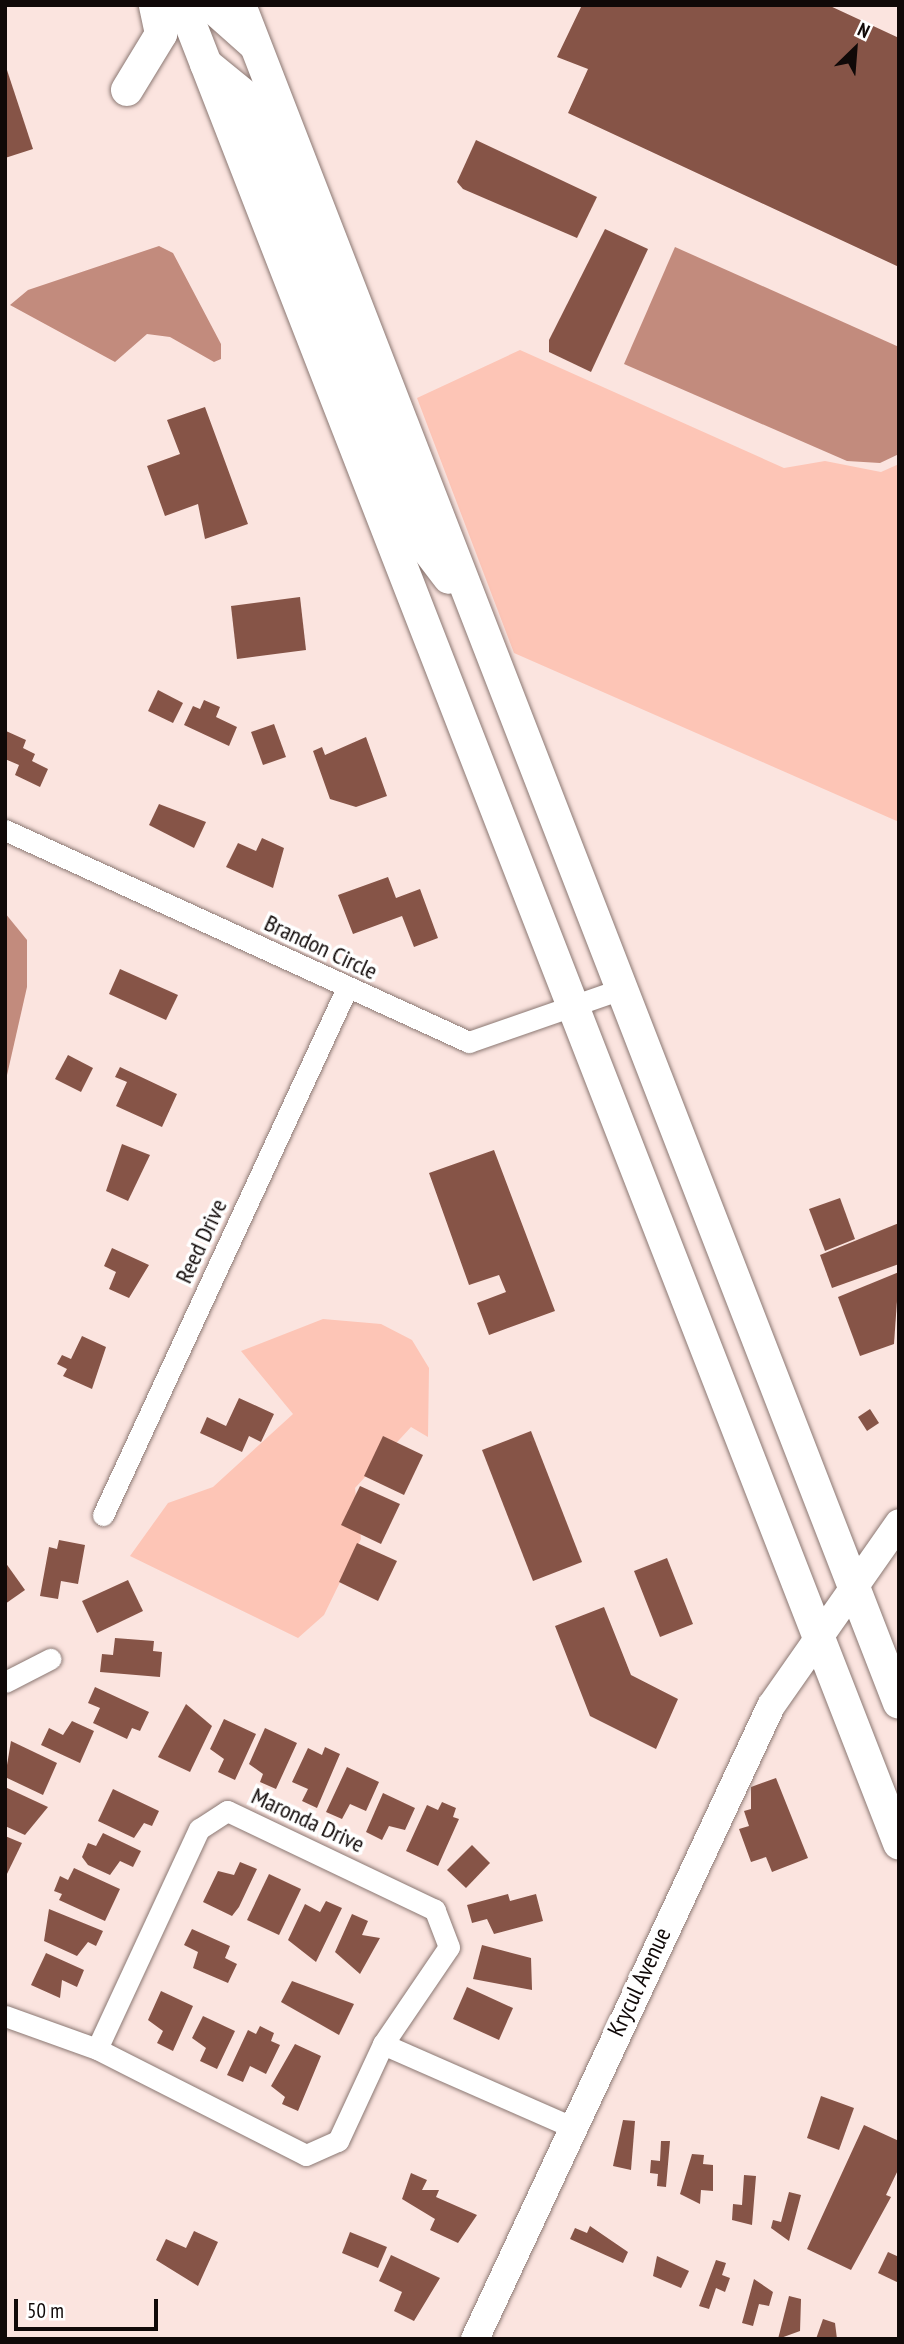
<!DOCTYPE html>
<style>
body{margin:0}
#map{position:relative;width:904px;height:2344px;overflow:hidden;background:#fbe4df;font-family:"PT Sans Narrow",sans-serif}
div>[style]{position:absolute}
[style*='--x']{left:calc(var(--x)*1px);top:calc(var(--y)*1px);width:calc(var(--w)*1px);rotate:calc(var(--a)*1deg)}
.green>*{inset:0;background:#fdc5b6}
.water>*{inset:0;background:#c28b7d}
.building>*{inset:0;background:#865447}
.roads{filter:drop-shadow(0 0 2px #8b7873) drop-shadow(0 0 2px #8b7873)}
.street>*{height:21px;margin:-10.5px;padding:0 10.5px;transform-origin:10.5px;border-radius:10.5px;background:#fff}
.secondary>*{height:28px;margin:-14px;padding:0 14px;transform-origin:14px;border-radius:14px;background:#fff}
.primary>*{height:32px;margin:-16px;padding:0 16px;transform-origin:16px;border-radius:16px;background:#fff}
span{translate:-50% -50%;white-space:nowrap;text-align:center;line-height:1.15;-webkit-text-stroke:7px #fff;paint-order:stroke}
.street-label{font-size:24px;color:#100908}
.frame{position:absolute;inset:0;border:7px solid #100908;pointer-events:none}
.north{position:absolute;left:820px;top:14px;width:70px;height:70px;-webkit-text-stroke:5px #fff;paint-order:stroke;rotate:25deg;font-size:19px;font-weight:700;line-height:28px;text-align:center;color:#100908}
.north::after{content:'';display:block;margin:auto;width:24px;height:32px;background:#100908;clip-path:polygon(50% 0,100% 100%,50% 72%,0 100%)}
.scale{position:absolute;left:14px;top:2299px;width:144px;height:32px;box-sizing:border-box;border:4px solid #100908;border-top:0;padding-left:9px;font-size:21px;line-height:24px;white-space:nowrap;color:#100908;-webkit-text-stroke:5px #fff;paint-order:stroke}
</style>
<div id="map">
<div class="green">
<i style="clip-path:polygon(520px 350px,784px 468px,825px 461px,881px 472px,899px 464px,899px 822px,514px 653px,417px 398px)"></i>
<i style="clip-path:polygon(323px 1319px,381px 1324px,412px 1340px,429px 1368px,428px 1437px,411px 1427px,355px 1488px,361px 1539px,324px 1615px,298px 1638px,130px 1556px,168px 1503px,213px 1487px,293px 1414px,241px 1351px)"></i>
</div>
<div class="water">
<i style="clip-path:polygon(159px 246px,173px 253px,221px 344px,221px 359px,214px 362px,170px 337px,147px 334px,115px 362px,10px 305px,28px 290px)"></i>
<i style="clip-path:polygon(675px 247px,899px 347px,899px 454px,880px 463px,847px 461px,624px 364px)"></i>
<i style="clip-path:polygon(5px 913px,27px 940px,27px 987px,5px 1084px)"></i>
</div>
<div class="building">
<i style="clip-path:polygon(582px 5px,828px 5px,899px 38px,899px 267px,568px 113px,588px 69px,557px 57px)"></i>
<i style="clip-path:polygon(5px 64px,33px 149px,5px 158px)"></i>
<i style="clip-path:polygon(476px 140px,597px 197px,577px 238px,463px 189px,457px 182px)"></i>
<i style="clip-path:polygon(605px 229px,648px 249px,591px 372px,549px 352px,549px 340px)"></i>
<i style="clip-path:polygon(205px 407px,248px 524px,205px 539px,198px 504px,165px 516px,147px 466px,180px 454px,167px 420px)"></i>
<i style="clip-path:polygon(300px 597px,306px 650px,237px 659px,231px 606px)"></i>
<i style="clip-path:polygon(158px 690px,183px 703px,173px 723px,148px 711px)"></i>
<i style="clip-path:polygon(204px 700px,220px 707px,216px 717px,237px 727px,229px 746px,184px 725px,193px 706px,200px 709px)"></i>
<i style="clip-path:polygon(274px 724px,286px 757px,263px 765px,251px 732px)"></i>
<i style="clip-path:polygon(6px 731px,26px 740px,23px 748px,35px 754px,32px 761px,48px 769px,40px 787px,15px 775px,19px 765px,5px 759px)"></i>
<i style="clip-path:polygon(366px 737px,387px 796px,356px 807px,330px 799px,313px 751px,322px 747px,325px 755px)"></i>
<i style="clip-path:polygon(159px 804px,206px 822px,194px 848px,149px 825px)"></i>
<i style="clip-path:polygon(262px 838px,284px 848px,273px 888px,226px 867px,238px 843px,256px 851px)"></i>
<i style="clip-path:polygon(388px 877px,396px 898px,420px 889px,438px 938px,414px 947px,402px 916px,353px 934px,338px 895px)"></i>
<i style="clip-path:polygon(120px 969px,178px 995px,166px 1020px,109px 994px)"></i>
<i style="clip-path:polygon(68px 1055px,93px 1068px,81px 1092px,55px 1079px)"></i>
<i style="clip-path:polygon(120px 1067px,177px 1094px,162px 1127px,116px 1106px,127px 1082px,115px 1077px)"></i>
<i style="clip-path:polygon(122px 1144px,150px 1155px,128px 1201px,106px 1191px)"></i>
<i style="clip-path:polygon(494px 1150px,555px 1311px,489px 1335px,477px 1303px,506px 1292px,499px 1275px,469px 1285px,429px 1173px)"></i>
<i style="clip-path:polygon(840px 1198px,855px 1239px,825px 1251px,809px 1209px)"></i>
<i style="clip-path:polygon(899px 1223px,899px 1264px,832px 1288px,820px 1255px)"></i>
<i style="clip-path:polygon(112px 1248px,149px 1265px,129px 1298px,109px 1289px,116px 1272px,104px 1266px)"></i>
<i style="clip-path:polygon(899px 1272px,894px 1344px,860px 1356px,838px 1297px)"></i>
<i style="clip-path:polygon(82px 1336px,106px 1347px,92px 1389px,63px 1376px,67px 1369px,57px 1364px,62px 1355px,71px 1359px)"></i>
<i style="clip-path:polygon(239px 1398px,274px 1414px,261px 1442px,249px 1436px,242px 1452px,200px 1433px,207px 1417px,226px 1426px)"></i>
<i style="clip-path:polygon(870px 1409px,879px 1423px,867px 1431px,858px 1417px)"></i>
<i style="clip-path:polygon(531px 1431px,582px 1562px,533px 1581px,482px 1450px)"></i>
<i style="clip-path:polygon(383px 1436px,423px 1455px,404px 1495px,364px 1476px)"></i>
<i style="clip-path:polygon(360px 1486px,400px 1504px,381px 1544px,341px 1525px)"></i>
<i style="clip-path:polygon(59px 1540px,85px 1545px,78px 1584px,61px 1581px,58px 1599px,40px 1596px,49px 1547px,57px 1549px)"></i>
<i style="clip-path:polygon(357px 1543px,397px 1561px,378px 1601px,339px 1582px)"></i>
<i style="clip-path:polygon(667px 1558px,693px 1624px,660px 1637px,634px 1571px)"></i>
<i style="clip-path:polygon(5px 1562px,25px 1590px,5px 1604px)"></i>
<i style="clip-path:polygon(128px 1580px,143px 1611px,97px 1633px,82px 1601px)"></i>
<i style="clip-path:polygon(604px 1607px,631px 1675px,678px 1699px,656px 1749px,590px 1716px,555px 1626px)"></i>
<i style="clip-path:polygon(115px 1638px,154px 1641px,153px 1651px,162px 1652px,160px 1677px,100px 1672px,102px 1654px,113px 1655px)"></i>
<i style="clip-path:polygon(95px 1687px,149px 1712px,140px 1731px,132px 1728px,127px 1739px,93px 1723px,100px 1708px,88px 1703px)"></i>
<i style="clip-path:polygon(186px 1704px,212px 1726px,190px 1772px,158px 1757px)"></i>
<i style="clip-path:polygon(224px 1719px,256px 1734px,235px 1780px,218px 1772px,224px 1759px,210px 1749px)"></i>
<i style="clip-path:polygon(72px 1721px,94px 1731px,80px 1763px,41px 1745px,49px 1728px,63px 1735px)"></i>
<i style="clip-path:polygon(265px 1728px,297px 1743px,276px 1789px,260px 1782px,263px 1774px,249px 1764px)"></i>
<i style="clip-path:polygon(11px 1741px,57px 1763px,43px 1795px,5px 1777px)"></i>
<i style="clip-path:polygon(325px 1747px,340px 1754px,317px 1808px,302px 1801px,308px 1789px,292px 1782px,308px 1748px,322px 1755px)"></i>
<i style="clip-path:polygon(347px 1767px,379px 1782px,366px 1811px,350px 1804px,342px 1819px,326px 1812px)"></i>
<i style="clip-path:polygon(776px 1778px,808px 1858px,772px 1872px,766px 1857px,751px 1862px,739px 1829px,749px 1826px,744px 1811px,751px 1809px,751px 1787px)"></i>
<i style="clip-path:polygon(5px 1787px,48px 1807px,25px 1835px,5px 1826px)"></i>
<i style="clip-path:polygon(113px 1789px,159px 1811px,152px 1826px,144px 1823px,134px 1838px,98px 1821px)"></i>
<i style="clip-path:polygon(383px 1793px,415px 1808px,405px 1830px,389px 1826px,382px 1840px,366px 1832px)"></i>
<i style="clip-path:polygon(442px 1802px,456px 1808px,453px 1817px,459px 1819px,438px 1866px,406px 1851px,427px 1805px,438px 1810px)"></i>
<i style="clip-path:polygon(103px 1833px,141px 1851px,133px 1867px,120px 1861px,110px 1875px,88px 1865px,82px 1857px,88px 1843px,96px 1846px)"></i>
<i style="clip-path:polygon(5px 1836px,22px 1843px,5px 1878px)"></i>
<i style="clip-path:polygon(472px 1845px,490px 1863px,466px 1888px,447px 1870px)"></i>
<i style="clip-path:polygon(240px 1862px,257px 1869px,239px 1907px,232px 1916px,203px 1902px,218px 1871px,234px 1875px)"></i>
<i style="clip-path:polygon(74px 1868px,120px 1889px,105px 1921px,59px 1900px,62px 1894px,54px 1891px,60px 1876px,68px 1880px)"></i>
<i style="clip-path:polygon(269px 1874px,301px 1889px,279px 1935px,247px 1920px)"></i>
<i style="clip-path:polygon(508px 1894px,510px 1901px,536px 1894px,543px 1921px,494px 1934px,487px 1919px,472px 1923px,467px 1905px)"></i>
<i style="clip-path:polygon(326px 1901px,342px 1908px,316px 1962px,288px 1940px,305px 1904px,320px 1912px)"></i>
<i style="clip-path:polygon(49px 1909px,103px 1931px,96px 1946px,88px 1942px,77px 1956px,44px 1941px)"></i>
<i style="clip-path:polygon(352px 1914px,368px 1921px,362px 1935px,380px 1938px,360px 1974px,335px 1952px)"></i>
<i style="clip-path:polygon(192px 1929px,230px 1946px,225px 1958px,237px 1964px,228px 1983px,193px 1968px,198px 1952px,184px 1945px)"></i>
<i style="clip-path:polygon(482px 1945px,531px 1958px,532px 1990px,473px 1979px)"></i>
<i style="clip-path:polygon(46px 1953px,84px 1970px,77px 1987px,62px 1980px,60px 1998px,31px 1985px)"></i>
<i style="clip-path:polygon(292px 1981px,354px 2004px,339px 2035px,281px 2002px)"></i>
<i style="clip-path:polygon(467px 1987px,513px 2008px,499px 2040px,453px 2019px)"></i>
<i style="clip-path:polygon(161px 1991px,193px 2006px,173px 2051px,157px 2043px,163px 2031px,148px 2020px)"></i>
<i style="clip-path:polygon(203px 2016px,235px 2031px,217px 2069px,200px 2061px,206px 2048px,192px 2038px)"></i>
<i style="clip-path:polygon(260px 2026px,274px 2033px,271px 2041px,280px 2045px,266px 2074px,250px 2066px,243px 2082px,227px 2075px,248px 2030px,256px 2034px)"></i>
<i style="clip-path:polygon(295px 2044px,321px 2056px,298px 2111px,282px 2104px,285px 2097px,271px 2086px)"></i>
<i style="clip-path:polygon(821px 2096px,854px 2108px,839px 2150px,807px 2138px)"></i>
<i style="clip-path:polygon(623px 2120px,635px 2121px,631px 2170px,613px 2166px)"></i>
<i style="clip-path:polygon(864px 2125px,899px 2141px,899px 2168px,886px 2195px,891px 2197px,851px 2270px,807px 2249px)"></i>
<i style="clip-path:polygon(661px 2141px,670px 2141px,666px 2187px,657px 2186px,658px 2174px,650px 2173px,651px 2160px,660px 2161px)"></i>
<i style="clip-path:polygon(692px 2154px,704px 2155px,703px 2164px,713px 2165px,713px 2191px,701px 2190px,700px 2204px,680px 2194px)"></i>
<i style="clip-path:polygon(411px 2173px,427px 2180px,422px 2190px,439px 2190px,436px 2197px,477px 2215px,458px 2243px,430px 2230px,435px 2219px,402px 2199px)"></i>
<i style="clip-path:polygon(744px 2175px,756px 2176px,752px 2225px,732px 2220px,733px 2204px,742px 2205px)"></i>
<i style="clip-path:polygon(789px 2192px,801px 2195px,789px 2241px,771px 2228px,773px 2220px,781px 2222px)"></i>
<i style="clip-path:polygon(590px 2226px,628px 2252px,623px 2263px,570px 2239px,575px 2228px,587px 2233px)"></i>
<i style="clip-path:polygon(194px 2231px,218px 2242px,198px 2286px,156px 2260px,166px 2239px,186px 2248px)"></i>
<i style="clip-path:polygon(350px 2232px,387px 2247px,378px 2268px,342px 2253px)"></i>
<i style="clip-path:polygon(888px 2252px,899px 2257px,899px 2283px,878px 2273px)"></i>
<i style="clip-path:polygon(391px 2255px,440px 2278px,414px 2321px,394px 2311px,402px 2292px,379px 2281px)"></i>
<i style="clip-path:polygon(657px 2256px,689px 2271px,681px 2288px,653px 2276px)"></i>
<i style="clip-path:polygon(716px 2260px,726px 2263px,722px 2275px,730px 2278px,725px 2292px,716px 2288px,709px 2309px,699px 2306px)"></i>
<i style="clip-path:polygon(754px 2279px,773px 2292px,769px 2306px,759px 2304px,753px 2326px,742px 2323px)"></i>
<i style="clip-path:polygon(789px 2296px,801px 2299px,800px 2331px,778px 2339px)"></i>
<i style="clip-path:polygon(823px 2319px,835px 2323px,837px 2339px,816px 2339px)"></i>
</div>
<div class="roads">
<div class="street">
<i style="--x:5;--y:830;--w:510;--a:24.56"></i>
<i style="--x:469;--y:1042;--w:161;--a:-19.2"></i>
<i style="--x:103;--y:1515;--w:581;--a:-65.16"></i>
<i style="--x:5;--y:1682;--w:51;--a:-27.1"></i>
<i style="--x:5;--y:2016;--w:98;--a:19.7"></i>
<i style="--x:97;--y:2049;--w:234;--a:26.9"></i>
<i style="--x:306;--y:2155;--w:35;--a:-24"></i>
<i style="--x:338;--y:2141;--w:107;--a:-65.1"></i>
<i style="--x:383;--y:2044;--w:117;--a:-55.8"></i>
<i style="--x:449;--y:1947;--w:40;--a:-111"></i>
<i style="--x:435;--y:1910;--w:230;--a:-154.5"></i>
<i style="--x:227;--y:1811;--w:33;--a:147"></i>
<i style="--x:199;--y:1829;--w:242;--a:114.9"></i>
<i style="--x:383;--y:2044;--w:206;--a:23.7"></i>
</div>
<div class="secondary">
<i style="--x:475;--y:2339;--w:699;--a:-64.94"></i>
<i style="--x:771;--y:1706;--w:223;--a:-55"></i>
</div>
<div class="primary">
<i style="--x:183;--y:5;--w:1973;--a:68.72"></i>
<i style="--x:210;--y:5;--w:59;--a:41.6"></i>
<i style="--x:240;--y:5;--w:1821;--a:68.79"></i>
<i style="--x:206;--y:64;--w:50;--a:39.4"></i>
<i style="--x:245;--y:96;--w:474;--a:68.6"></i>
<i style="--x:418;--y:537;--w:51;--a:52.9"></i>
<i style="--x:127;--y:90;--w:66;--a:-58.7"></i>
<i style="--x:161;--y:34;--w:30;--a:-102"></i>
</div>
</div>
<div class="street-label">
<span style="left:321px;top:947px;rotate:25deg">Brandon Circle</span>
<span style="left:201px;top:1241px;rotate:-65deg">Reed Drive</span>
<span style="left:308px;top:1820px;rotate:25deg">Maronda Drive</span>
<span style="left:639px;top:1982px;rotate:-65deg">Krycul Avenue</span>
</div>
<div class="frame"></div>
<div class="north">N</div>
<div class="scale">50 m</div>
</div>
